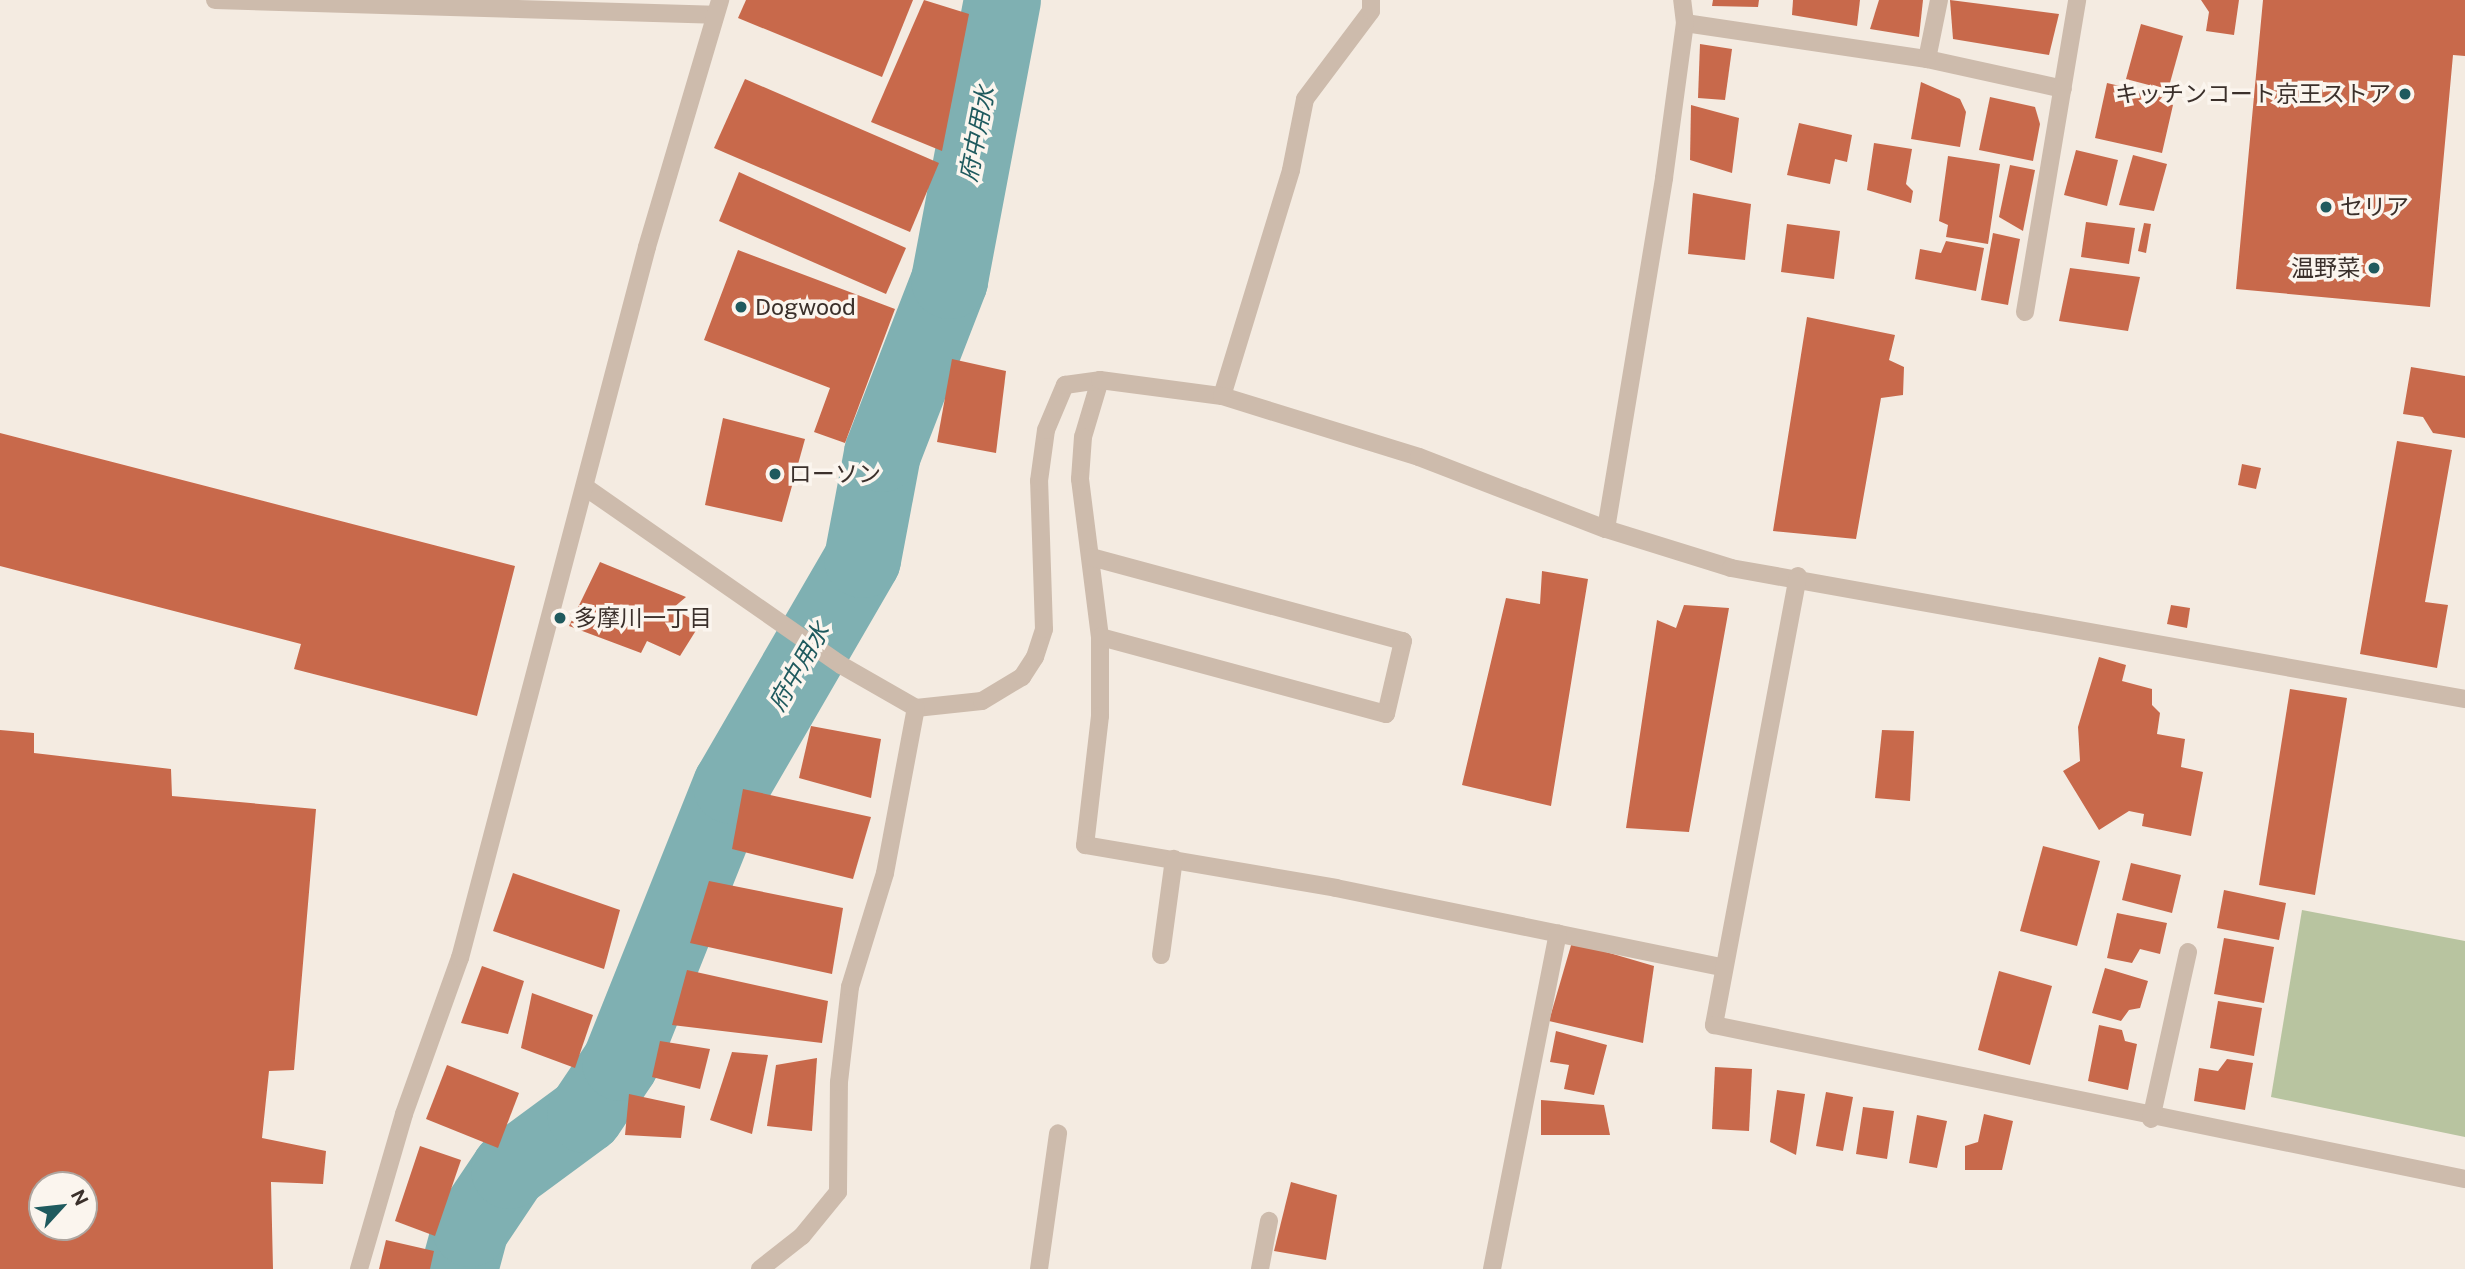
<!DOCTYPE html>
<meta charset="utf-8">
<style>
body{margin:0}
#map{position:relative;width:2465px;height:1269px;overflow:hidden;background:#f4ebe1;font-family:"Public Sans","Noto Sans JP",sans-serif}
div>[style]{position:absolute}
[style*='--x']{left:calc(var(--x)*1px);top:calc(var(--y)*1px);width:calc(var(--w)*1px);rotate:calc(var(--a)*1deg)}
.green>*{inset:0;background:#b8c4a0}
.river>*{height:77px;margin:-38.5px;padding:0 38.5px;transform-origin:38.5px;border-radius:38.5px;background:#7fb0b2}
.building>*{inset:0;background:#c8694b}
.minor>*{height:18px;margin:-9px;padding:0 9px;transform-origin:9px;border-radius:9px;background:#cdbbac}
.dots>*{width:19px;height:19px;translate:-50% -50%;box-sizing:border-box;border:4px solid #fbf5ee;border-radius:50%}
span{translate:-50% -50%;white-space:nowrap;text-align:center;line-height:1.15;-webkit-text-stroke:7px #fbf5ee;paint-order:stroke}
.poi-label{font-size:23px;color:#3b302b}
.right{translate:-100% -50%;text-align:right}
.left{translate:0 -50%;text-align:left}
.water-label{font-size:24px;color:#1f5a5e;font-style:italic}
.north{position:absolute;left:28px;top:1171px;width:70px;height:70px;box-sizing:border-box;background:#fbf5ee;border:2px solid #aea6a0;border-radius:50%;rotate:63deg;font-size:19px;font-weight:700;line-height:28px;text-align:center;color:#3b302b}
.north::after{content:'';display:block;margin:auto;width:24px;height:32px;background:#1f5a5e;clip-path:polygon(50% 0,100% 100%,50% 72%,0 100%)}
</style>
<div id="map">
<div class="green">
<i style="clip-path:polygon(2302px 910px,2465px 941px,2465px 1137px,2271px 1097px)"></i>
</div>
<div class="river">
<i style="--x:459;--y:1269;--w:42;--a:-75"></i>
<i style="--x:470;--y:1228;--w:70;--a:-56.1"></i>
<i style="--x:509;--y:1170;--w:94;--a:-36.4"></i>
<i style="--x:585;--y:1114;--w:63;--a:-56.1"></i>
<i style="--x:620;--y:1062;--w:298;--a:-68.2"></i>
<i style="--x:731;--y:785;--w:261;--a:-59.9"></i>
<i style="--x:862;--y:559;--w:108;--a:-79.3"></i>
<i style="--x:882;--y:453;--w:186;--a:-68.8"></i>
<i style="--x:949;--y:280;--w:285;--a:-79.3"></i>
</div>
<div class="building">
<i style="clip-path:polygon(746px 0,913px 0,882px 77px,738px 18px)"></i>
<i style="clip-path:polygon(924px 0,969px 14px,942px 151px,871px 122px)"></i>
<i style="clip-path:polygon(1713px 0,1759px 0,1758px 7px,1712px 6px)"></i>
<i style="clip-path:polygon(1793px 0,1860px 0,1857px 26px,1792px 15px)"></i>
<i style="clip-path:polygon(1879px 0,1923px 0,1919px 37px,1870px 29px)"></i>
<i style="clip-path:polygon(1950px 0,2059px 14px,2049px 55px,1953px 39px)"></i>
<i style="clip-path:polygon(2201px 0,2239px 0,2234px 35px,2206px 31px,2209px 12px)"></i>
<i style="clip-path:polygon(2263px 0,2465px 0,2465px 56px,2453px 55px,2430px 307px,2236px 289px)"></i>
<i style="clip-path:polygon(2141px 24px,2183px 36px,2168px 90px,2126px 79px)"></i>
<i style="clip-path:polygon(1700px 44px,1732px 49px,1725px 100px,1698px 98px)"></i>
<i style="clip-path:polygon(745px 79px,939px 163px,910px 232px,714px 148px)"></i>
<i style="clip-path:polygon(1921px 82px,1960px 99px,1966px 112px,1960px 147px,1911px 139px)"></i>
<i style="clip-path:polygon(2107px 83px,2163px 96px,2159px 101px,2173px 105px,2162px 153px,2095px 138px)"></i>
<i style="clip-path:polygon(1990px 97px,2035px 107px,2040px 124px,2033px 161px,1979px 150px)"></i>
<i style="clip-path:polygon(1691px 105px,1739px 118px,1732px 173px,1690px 160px)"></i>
<i style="clip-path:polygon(1799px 123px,1852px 135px,1847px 162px,1835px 159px,1830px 184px,1787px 175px)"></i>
<i style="clip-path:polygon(1874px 143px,1912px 149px,1906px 184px,1913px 191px,1911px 203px,1867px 190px)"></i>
<i style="clip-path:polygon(2076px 150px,2118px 160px,2107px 206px,2064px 195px)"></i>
<i style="clip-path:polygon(2133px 155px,2167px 164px,2154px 211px,2119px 205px)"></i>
<i style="clip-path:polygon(1948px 156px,2000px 164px,1988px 244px,1946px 237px,1948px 225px,1939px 221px)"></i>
<i style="clip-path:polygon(2010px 165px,2035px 170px,2023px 231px,1999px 217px)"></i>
<i style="clip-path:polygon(739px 172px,906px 248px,886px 294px,719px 221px)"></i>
<i style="clip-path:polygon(1693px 193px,1751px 204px,1745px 260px,1688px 254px)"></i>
<i style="clip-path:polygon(2086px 222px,2135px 228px,2129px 264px,2081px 257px)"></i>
<i style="clip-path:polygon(2144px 223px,2151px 224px,2146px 253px,2138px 251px)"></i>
<i style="clip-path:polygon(1787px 224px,1840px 231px,1834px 279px,1781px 272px)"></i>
<i style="clip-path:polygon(1993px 233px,2020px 239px,2008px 305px,1981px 300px)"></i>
<i style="clip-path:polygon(1946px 241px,1984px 248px,1976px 291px,1915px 279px,1920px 249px,1941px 253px)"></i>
<i style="clip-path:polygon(738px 250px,895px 309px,845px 443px,814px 432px,830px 388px,704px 340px)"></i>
<i style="clip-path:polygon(2070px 268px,2140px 277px,2128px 331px,2059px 321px)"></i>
<i style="clip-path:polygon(1807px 317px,1895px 335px,1889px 360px,1904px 367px,1903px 395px,1881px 398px,1856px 539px,1773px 531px)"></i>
<i style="clip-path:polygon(952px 359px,1006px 371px,996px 453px,937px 442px)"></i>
<i style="clip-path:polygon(2411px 367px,2465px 376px,2465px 438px,2433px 433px,2423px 417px,2403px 414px)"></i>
<i style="clip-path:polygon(723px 418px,805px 439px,782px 522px,705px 505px)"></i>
<i style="clip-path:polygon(0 433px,515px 566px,477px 716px,294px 669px,301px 644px,0 566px)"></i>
<i style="clip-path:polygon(2397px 441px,2452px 450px,2425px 602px,2448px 605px,2437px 668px,2360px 654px)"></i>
<i style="clip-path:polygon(2242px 464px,2261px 468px,2256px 489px,2238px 485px)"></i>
<i style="clip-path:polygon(600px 562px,686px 597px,673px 608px,700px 624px,680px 656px,647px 641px,641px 653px,569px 626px)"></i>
<i style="clip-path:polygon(1542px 571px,1588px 579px,1551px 806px,1462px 785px,1506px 598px,1540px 604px)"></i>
<i style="clip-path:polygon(1684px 605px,1729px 608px,1689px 832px,1626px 828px,1657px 620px,1676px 628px)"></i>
<i style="clip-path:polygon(2171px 605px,2190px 608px,2187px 628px,2167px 624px)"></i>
<i style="clip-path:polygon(2099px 657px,2126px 665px,2122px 681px,2152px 689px,2152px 705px,2160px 713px,2157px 734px,2185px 739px,2181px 767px,2203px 772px,2191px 836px,2142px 826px,2144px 814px,2129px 811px,2099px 830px,2063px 771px,2080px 761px,2078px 727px)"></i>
<i style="clip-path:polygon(2290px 689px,2347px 698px,2315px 895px,2259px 885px)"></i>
<i style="clip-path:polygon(811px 726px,881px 739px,871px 798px,799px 778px)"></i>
<i style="clip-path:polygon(evenodd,0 730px,34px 733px,34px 753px,171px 769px,172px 796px,316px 809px,294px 1070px,269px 1071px,262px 1138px,326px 1151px,323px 1184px,271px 1182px,273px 1269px,0 1269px,0 730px,42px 1185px,84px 1185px,84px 1227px,42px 1227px,42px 1185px)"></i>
<i style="clip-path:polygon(1882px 730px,1914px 731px,1910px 801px,1875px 798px)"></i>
<i style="clip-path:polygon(743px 789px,871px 817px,853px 879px,732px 849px)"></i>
<i style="clip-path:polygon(2043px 846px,2100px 861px,2077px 946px,2020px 931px)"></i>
<i style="clip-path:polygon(2131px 863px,2181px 875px,2172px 913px,2122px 900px)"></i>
<i style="clip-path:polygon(513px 873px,620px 910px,604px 969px,493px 931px)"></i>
<i style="clip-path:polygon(709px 881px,843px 908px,832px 974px,690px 943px)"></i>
<i style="clip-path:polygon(2224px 890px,2286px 903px,2279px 940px,2217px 928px)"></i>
<i style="clip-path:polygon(2117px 913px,2167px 923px,2160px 954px,2140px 949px,2132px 963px,2107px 958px)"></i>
<i style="clip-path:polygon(2224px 938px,2274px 947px,2264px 1003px,2214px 994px)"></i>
<i style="clip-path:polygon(1572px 942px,1654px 966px,1643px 1043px,1549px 1021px)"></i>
<i style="clip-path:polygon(482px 966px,524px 981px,508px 1034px,461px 1023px)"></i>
<i style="clip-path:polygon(2105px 968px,2148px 981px,2140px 1008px,2129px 1010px,2121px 1021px,2092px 1013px)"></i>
<i style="clip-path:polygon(687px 970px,828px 1001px,822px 1043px,672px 1025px)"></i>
<i style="clip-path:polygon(1999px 971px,2052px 986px,2030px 1065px,1978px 1050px)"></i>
<i style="clip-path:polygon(532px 993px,593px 1015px,575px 1068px,521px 1048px)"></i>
<i style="clip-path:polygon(2218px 1001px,2262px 1008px,2254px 1056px,2210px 1048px)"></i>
<i style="clip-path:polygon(2099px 1025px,2122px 1030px,2125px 1041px,2137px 1044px,2128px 1090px,2088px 1081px)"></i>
<i style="clip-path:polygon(1556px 1031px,1607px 1045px,1594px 1095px,1564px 1089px,1569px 1065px,1550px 1062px)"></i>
<i style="clip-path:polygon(660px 1041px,710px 1049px,700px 1089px,652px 1077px)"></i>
<i style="clip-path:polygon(732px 1052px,768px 1055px,752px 1134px,710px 1120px)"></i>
<i style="clip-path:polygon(817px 1058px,812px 1131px,767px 1126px,776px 1065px)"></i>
<i style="clip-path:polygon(2227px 1059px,2253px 1063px,2245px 1110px,2194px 1101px,2199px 1068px,2218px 1071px)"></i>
<i style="clip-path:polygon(447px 1065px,519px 1093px,498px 1148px,426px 1119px)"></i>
<i style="clip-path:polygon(1715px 1067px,1752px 1069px,1749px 1131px,1712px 1129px)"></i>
<i style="clip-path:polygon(1777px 1090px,1805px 1094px,1796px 1155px,1770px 1142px)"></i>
<i style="clip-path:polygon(1826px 1092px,1853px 1097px,1843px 1151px,1816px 1146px)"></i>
<i style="clip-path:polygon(629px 1094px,685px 1106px,681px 1138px,625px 1135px)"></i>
<i style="clip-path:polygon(1541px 1100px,1604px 1105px,1610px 1135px,1541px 1135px)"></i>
<i style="clip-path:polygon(1863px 1107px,1894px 1111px,1887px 1159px,1856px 1154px)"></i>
<i style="clip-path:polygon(1984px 1114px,2013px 1121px,2002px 1170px,1965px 1170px,1965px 1146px,1978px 1142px)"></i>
<i style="clip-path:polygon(1917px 1115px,1947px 1121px,1937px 1168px,1909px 1163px)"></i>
<i style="clip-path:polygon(420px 1146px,461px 1160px,435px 1236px,395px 1221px)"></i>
<i style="clip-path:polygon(1291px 1182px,1337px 1195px,1326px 1260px,1274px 1251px)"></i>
<i style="clip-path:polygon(386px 1240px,434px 1251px,430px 1269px,379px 1269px)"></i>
</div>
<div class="minor">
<i style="--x:215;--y:0;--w:499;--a:1.7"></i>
<i style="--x:1685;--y:23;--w:245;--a:8.5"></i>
<i style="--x:1927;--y:59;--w:139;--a:12.4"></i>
<i style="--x:1927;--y:59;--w:60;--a:-78.5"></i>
<i style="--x:2025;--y:312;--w:316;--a:-80.5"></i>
<i style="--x:1100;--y:380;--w:59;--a:106.6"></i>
<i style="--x:1083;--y:437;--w:42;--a:94.1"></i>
<i style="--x:1080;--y:479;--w:159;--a:82.8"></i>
<i style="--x:1100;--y:637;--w:79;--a:90"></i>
<i style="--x:1100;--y:716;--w:130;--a:96.6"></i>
<i style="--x:1085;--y:845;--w:255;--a:9.7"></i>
<i style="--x:1336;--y:888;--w:393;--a:11.6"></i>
<i style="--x:1222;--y:396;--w:236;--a:-73"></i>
<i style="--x:1291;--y:170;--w:72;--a:-78.8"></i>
<i style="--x:1305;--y:99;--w:110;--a:-53.1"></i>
<i style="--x:1371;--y:11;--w:11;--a:-90"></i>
<i style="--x:585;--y:487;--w:312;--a:34.8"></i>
<i style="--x:841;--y:665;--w:86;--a:29.8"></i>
<i style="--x:916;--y:708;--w:66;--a:-6.1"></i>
<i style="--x:982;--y:701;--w:47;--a:-31"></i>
<i style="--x:1022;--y:677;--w:24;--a:-57"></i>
<i style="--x:1035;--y:657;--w:29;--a:-72"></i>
<i style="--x:1044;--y:629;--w:148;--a:-91.9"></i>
<i style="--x:1039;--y:481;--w:51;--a:-82.2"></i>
<i style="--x:1046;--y:430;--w:49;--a:-67.1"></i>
<i style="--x:1065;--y:385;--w:35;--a:-8"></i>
<i style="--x:1100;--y:380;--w:123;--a:7.5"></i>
<i style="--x:1222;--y:396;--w:206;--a:17.2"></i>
<i style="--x:1419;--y:457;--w:200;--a:21.1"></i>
<i style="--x:1606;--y:529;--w:131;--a:17.3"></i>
<i style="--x:1731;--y:568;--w:746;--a:10.12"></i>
<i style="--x:1606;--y:529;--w:356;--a:-80.6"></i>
<i style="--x:1664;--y:178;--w:156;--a:-82.3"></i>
<i style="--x:1685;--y:23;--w:23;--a:-97"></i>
<i style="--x:1091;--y:557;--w:323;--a:15.1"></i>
<i style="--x:1403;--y:641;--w:75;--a:103.1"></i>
<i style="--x:1386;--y:714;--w:296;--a:-164.9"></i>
<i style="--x:1798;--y:576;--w:457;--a:100.6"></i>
<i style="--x:1714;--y:1025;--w:767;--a:11.59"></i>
<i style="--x:1161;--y:955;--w:97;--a:-82.3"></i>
<i style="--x:2151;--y:1119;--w:171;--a:-77.5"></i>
<i style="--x:359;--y:1269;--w:161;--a:-73.8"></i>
<i style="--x:404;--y:1114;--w:166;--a:-70.3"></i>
<i style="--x:460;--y:958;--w:735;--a:-75.26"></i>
<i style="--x:647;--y:247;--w:258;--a:-73.5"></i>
<i style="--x:760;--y:1269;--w:53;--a:-38.2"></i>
<i style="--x:802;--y:1236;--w:57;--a:-50.7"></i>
<i style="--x:838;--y:1192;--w:110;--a:-89.5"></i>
<i style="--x:839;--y:1082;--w:96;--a:-83.4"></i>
<i style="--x:850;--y:987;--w:119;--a:-72.9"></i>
<i style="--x:885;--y:873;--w:168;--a:-79.4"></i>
<i style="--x:1039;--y:1269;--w:137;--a:-82"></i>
<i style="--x:1260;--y:1269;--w:49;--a:-79.4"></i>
<i style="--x:1492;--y:1269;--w:342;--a:-78.9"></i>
</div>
<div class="dots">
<i style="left:2405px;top:94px;background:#1f5a5e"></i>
<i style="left:2326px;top:207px;background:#1f5a5e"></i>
<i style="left:2374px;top:268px;background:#1f5a5e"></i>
<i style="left:741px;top:307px;background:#1f5a5e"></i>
<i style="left:775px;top:474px;background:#1f5a5e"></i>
<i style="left:560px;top:618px;background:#1f5a5e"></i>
</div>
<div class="poi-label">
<span class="right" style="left:2391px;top:94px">キッチンコート京王ストア</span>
<span class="left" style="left:2340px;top:207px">セリア</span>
<span class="right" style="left:2360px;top:268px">温野菜</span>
<span class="left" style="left:755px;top:307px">Dogwood</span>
<span class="left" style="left:789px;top:474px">ローソン</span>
<span class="left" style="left:574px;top:618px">多摩川一丁目</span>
</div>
<div class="water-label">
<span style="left:977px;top:134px;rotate:-79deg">府中用水</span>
<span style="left:799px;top:667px;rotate:-60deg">府中用水</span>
</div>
<div class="north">N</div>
</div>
